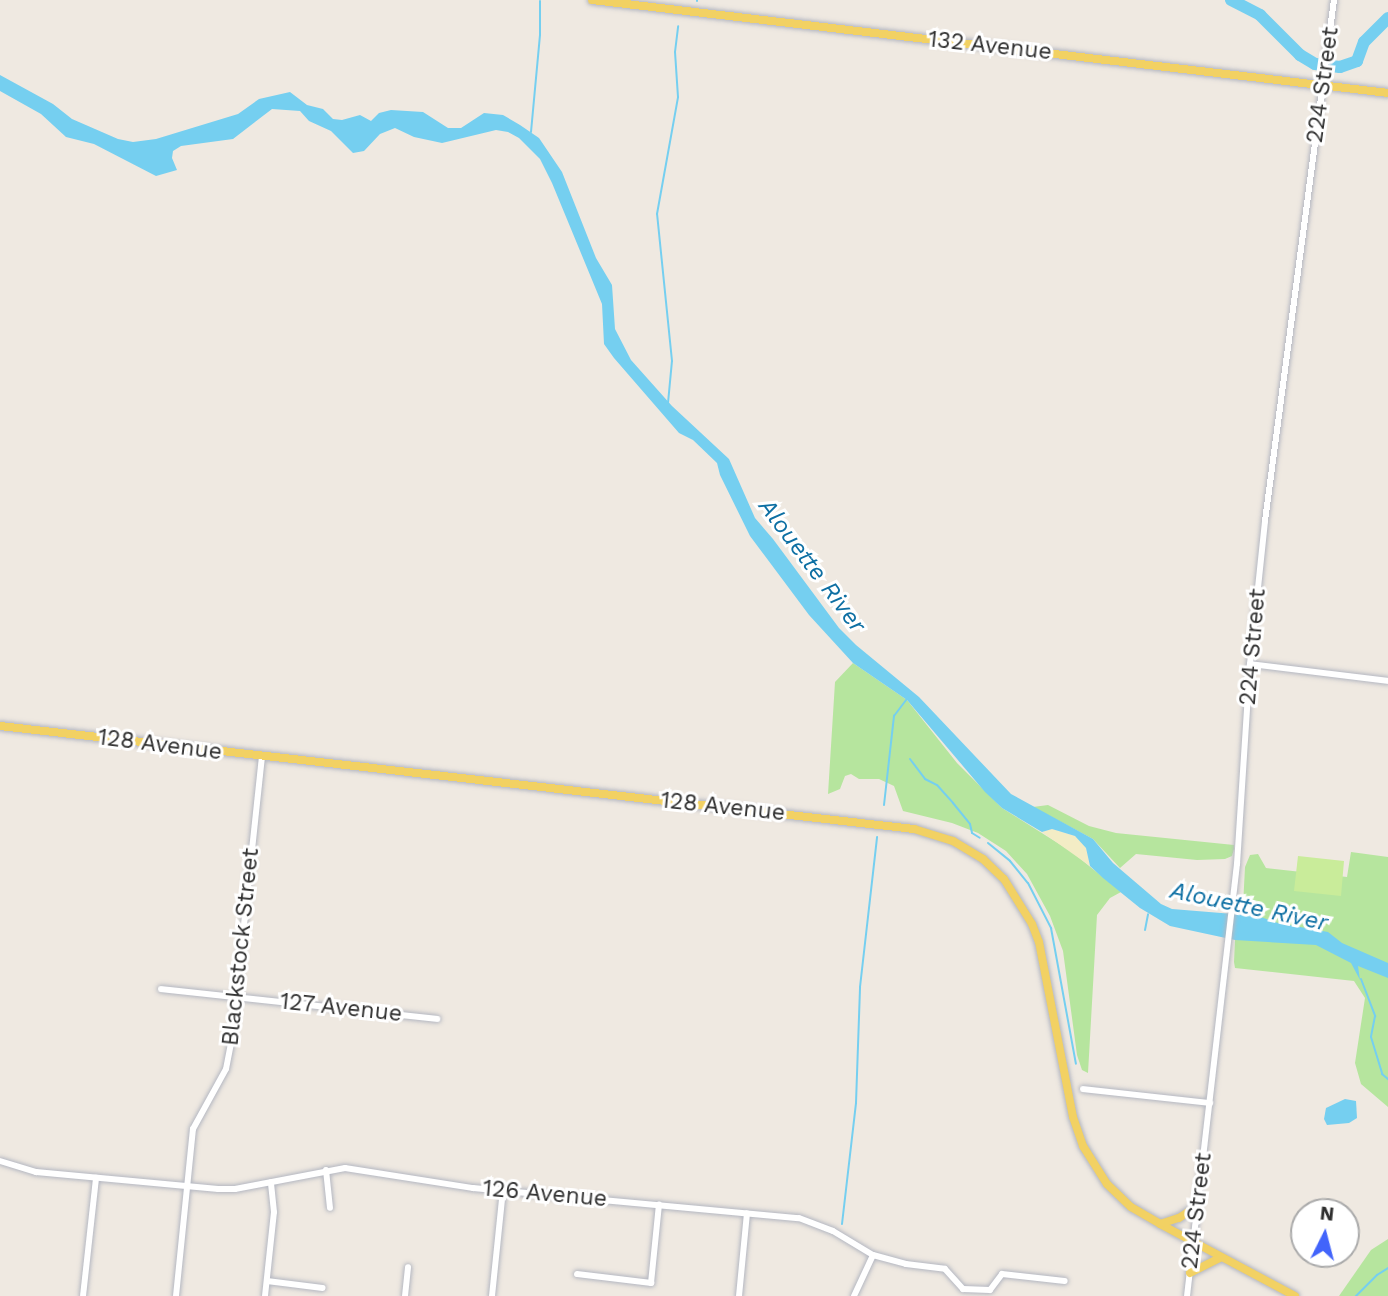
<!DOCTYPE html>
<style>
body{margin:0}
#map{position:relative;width:1388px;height:1296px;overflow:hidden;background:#efe9e1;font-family:"Work Sans",sans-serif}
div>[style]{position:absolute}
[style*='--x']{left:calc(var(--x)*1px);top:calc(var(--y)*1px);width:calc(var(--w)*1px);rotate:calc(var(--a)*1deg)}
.green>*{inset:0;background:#b6e59e}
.sand>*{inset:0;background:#f3ecc5}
.pitch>*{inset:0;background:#c9ec9a}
.water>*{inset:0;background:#75cff0}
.stream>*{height:2px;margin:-1px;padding:0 1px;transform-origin:1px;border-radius:1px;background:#75cff0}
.river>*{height:12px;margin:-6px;padding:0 6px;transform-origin:6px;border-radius:6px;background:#75cff0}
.roads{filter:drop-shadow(0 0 2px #b4b7c1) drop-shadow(0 0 2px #b4b7c1)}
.minor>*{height:6px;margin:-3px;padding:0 3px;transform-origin:3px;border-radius:3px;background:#fff}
.major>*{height:8px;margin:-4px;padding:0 4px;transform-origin:4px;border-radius:4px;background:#f2d163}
span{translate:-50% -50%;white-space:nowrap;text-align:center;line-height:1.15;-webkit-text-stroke:6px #fff;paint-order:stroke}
.street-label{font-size:23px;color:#2e2e2e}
.water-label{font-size:24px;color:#0d6fa3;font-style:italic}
.north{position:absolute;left:1290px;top:1198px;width:70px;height:70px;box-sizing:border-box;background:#fff;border:2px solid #ababab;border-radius:50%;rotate:6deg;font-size:19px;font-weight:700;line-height:28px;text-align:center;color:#2e2e2e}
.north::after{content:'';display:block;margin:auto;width:24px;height:32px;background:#4264fb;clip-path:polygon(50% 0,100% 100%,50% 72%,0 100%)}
</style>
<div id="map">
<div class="green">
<i style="clip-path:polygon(853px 663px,907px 700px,957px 763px,1002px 808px,1072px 852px,1121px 892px,1110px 898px,1097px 915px,1088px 1073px,1082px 1070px,1077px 1055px,1063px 951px,1050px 916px,1027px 874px,1006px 851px,978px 833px,952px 823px,903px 811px,894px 786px,879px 779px,859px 779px,851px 774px,845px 776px,840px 789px,828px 794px,835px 682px)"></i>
<i style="clip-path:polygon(1048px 805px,1089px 826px,1116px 833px,1234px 845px,1234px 849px,1232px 856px,1225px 859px,1197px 860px,1136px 854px,1120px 868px,1093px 839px,1033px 807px)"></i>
<i style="clip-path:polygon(1351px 852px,1388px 857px,1388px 1107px,1361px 1084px,1355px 1063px,1365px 998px,1354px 981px,1235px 968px,1234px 962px,1235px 940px,1239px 940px,1243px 906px,1245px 867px,1250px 855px,1258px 854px,1266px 868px,1347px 877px)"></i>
<i style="clip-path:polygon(1388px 1239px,1388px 1296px,1339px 1296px,1371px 1250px)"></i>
</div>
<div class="sand">
<i style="clip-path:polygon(1052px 829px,1075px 836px,1081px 841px,1086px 848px,1090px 866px,1042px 832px)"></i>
</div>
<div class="pitch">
<i style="clip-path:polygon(1298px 856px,1344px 861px,1341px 896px,1294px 891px)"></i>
</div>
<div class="water">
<i style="clip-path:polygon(0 75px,53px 104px,72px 119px,118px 139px,133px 142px,156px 139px,238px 114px,259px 99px,290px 92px,307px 105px,323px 109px,333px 119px,342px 120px,360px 115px,371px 121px,379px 113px,391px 110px,423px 112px,448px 128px,461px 128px,484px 113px,503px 115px,520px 125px,539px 138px,562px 172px,596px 258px,612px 285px,615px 329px,631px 360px,672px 406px,729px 459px,755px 518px,773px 539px,839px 628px,856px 645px,919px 697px,1011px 794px,1093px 839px,1113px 863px,1161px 904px,1172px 909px,1258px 916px,1278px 923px,1328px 932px,1342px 943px,1388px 963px,1388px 978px,1358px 966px,1360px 980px,1351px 963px,1316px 945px,1235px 940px,1170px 926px,1140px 908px,1103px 878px,1090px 866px,1086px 848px,1075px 836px,1052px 829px,1042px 832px,1002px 808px,985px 792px,907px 700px,853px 663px,809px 615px,750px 536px,720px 475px,717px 463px,693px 440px,679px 433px,614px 358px,604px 344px,602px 304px,552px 183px,540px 159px,519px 138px,508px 132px,496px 130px,442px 143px,414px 137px,395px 128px,380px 134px,364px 151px,353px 153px,331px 131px,309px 121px,300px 111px,272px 109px,233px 139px,181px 146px,173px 151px,172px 158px,177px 170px,156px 176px,94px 144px,66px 137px,41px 114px,0 91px)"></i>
<i style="clip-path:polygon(1345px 1099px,1356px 1101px,1357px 1118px,1349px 1123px,1327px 1125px,1324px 1119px,1326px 1108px)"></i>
</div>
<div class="stream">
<i style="--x:697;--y:1;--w:1;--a:-90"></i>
<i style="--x:531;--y:132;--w:97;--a:-84.7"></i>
<i style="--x:540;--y:35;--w:34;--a:-90"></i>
<i style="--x:668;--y:403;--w:42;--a:-84.6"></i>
<i style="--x:672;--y:361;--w:148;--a:-95.8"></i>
<i style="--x:657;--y:214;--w:119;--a:-79.8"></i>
<i style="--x:678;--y:97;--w:45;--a:-93.8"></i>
<i style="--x:675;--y:52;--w:26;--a:-83"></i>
<i style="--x:910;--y:759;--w:25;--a:53"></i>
<i style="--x:925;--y:779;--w:13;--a:27"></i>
<i style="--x:937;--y:785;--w:24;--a:48"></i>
<i style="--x:953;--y:803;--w:27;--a:51"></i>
<i style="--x:970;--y:824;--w:9;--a:77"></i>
<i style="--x:972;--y:833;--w:9;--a:32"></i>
<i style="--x:884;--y:805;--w:90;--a:-83.6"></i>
<i style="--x:894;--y:716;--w:21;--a:-53"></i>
<i style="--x:988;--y:843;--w:28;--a:39"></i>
<i style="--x:1010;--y:861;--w:28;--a:51"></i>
<i style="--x:1028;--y:883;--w:51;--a:62.9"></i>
<i style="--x:1051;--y:928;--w:138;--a:79.6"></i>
<i style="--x:1145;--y:930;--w:16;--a:-79"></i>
<i style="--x:1361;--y:979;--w:40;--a:69"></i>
<i style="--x:1375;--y:1016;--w:21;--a:101"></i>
<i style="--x:1371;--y:1037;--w:39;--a:73"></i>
<i style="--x:1382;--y:1074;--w:8;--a:40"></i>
<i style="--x:842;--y:1224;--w:122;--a:-83.4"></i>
<i style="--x:856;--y:1103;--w:116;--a:-88"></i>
<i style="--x:860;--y:987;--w:151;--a:-83.5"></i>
<i style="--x:1356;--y:1296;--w:30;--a:-45"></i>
<i style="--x:1377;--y:1275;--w:13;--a:-32"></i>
</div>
<div class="river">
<i style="--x:1231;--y:0;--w:33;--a:27"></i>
<i style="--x:1260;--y:15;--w:57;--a:45"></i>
<i style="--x:1300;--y:55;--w:17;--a:31"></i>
<i style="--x:1315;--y:64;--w:25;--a:7"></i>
<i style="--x:1340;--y:67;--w:18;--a:-19"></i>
<i style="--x:1357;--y:61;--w:20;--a:-70"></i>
<i style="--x:1364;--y:42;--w:34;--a:-45"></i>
</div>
<div class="roads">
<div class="minor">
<i style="--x:1250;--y:664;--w:139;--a:7"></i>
<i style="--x:161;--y:989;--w:278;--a:6.2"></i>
<i style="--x:1083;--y:1089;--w:128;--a:6.3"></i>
<i style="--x:0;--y:1161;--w:38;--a:17"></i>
<i style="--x:36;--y:1172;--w:183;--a:5.3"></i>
<i style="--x:218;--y:1189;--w:17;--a:0"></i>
<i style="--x:235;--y:1189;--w:112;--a:-10.8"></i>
<i style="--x:345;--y:1168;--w:130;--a:8.9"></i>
<i style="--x:473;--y:1188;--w:327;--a:5.3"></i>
<i style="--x:799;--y:1218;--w:36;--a:21"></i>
<i style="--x:833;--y:1231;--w:47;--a:31"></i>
<i style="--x:873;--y:1255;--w:34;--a:15"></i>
<i style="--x:906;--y:1264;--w:39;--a:7"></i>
<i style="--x:945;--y:1269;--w:27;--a:48"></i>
<i style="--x:963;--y:1289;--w:27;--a:2"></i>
<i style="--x:990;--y:1290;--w:20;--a:-53"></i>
<i style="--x:1002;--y:1274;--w:63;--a:6.3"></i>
<i style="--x:326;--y:1170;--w:38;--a:84"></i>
<i style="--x:577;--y:1274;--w:75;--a:6.9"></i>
<i style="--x:651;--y:1283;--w:79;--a:-84.2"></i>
<i style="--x:267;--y:1281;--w:56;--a:7.1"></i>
<i style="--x:83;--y:1296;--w:119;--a:-83.7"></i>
<i style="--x:176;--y:1296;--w:168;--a:-84.2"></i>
<i style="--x:193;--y:1129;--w:68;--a:-61.2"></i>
<i style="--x:226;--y:1069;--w:33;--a:-79"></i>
<i style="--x:232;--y:1037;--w:282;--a:-83.9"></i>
<i style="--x:265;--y:1296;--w:84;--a:-83.9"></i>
<i style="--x:274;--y:1212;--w:30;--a:-96"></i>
<i style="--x:405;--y:1296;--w:29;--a:-84"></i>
<i style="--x:492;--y:1296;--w:107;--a:-84.1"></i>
<i style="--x:739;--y:1296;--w:83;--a:-84.5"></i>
<i style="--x:854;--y:1296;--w:45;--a:-65.1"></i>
<i style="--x:1187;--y:1296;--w:435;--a:-83.4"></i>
<i style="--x:1237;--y:864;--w:200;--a:-86.3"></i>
<i style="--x:1250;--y:664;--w:144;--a:-84"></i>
<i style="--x:1265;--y:521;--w:526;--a:-82.46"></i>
</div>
<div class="major">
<i style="--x:592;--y:0;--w:801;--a:6.66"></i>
<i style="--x:0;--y:726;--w:920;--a:6.43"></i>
<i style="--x:914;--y:829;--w:41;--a:17.1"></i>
<i style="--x:953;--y:841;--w:35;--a:31"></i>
<i style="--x:983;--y:859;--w:29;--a:44"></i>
<i style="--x:1004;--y:879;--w:53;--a:58.1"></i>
<i style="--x:1032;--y:924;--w:19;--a:69"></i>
<i style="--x:1039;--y:942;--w:178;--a:79"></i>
<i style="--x:1073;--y:1117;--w:31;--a:71"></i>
<i style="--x:1083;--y:1146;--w:45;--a:57.7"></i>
<i style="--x:1107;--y:1184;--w:33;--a:44"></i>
<i style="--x:1131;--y:1207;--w:34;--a:30"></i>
<i style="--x:1160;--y:1224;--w:153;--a:28.1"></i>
<i style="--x:1160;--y:1224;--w:20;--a:-18"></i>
<i style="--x:1179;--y:1218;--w:22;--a:-34"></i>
<i style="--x:1190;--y:1273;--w:34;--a:-27"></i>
</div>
</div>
<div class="street-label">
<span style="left:990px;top:46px;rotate:6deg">132 Avenue</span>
<span style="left:1323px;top:85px;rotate:-82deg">224 Street</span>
<span style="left:1253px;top:647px;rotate:-85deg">224 Street</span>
<span style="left:160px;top:745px;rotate:7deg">128 Avenue</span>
<span style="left:723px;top:807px;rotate:6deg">128 Avenue</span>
<span style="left:241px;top:947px;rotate:-84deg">Blackstock Street</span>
<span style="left:341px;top:1008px;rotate:6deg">127 Avenue</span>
<span style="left:545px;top:1194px;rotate:5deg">126 Avenue</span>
<span style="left:1197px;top:1211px;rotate:-83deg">224 Street</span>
</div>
<div class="water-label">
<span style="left:812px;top:566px;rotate:53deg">Alouette River</span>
<span style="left:1249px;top:907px;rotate:12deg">Alouette River</span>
</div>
<div class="north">N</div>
</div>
